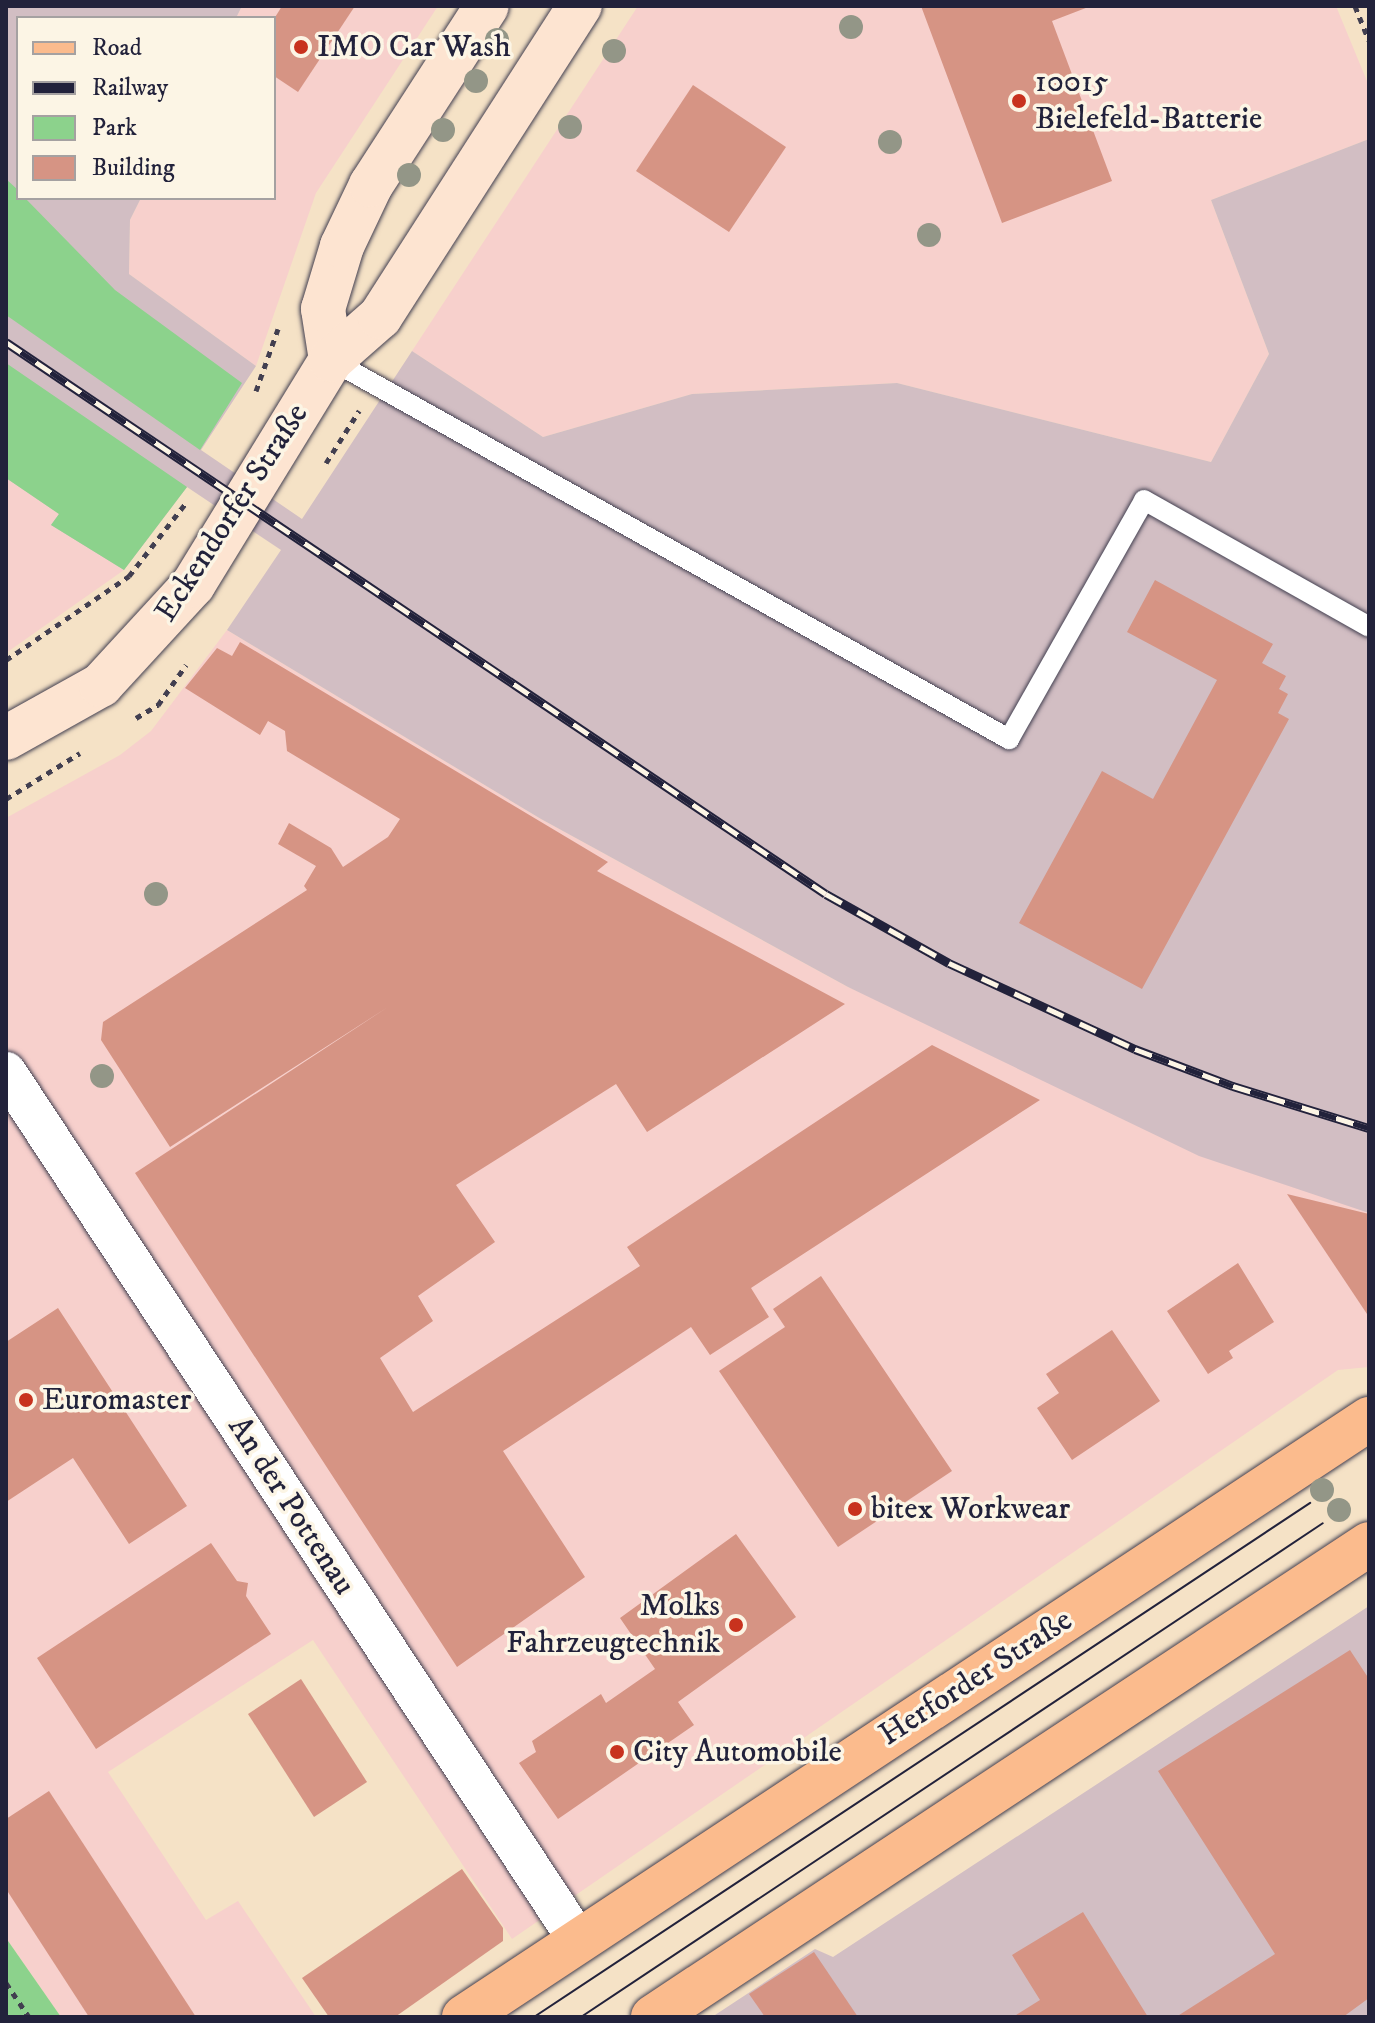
<!DOCTYPE html>
<meta charset="utf-8">
<style>
body{margin:0}
#map{position:relative;width:1375px;height:2023px;overflow:hidden;background:#f5e2c6;font-family:"IM FELL DW Pica",serif}
div>[style]{position:absolute}
[style*='--x']{left:calc(var(--x)*1px);top:calc(var(--y)*1px);width:calc(var(--w)*1px);rotate:calc(var(--a)*1deg)}
.built>*{inset:0;background:#f7d0cc}
.industrial>*{inset:0;background:#d2bec3}
.green>*{inset:0;background:#8cd28c}
.building>*{inset:0;background:#d69484}
.path>*{height:5px;margin-top:-2.5px;transform-origin:0;background:repeating-linear-gradient(90deg,#423f50 0 6px,transparent 0 12px)}
.roads{filter:drop-shadow(0 0 2px #423f50) drop-shadow(0 0 2px #423f50)}
.service>*{height:20px;margin:-10px;padding:0 10px;transform-origin:10px;border-radius:10px;background:#fff}
.minor>*{height:40px;margin:-20px;padding:0 20px;transform-origin:20px;border-radius:20px;background:#fff}
.secondary>*{height:44px;margin:-22px;padding:0 22px;transform-origin:22px;border-radius:22px;background:#fde4d1}
.primary>*{height:44px;margin:-22px;padding:0 22px;transform-origin:22px;border-radius:22px;background:#fbbb8d}
.tram>*{height:2px;margin:-1px;padding:0 1px;transform-origin:1px;border-radius:1px;background:#22223b}
.rail>*{height:9px;margin-top:-4.5px;transform-origin:0;background:repeating-linear-gradient(90deg,#fcf5e5 0 18px,#22223b 0 36px);box-sizing:border-box;border-block:2px solid #22223b}
.trees>*{width:24px;height:24px;margin:-12px;border-radius:50%;background:#939687}
.dots>*{width:22px;height:22px;translate:-50% -50%;box-sizing:border-box;border:4px solid #fcf5e5;border-radius:50%}
span{translate:-50% -50%;white-space:nowrap;text-align:center;line-height:1.15;-webkit-text-stroke:7px #fcf5e5;paint-order:stroke}
.poi-label{font-size:32px;color:#22223b}
.left{translate:0 -50%;text-align:left}
.right{translate:-100% -50%;text-align:right}
.street-label{font-size:32px;color:#22223b}
.frame{position:absolute;inset:0;border:8px solid #22223b;pointer-events:none}
.legend{position:absolute;left:16px;top:16px;width:260px;height:184px;box-sizing:border-box;background:#fcf5e5;border:2px solid #a5a1a1;margin:0;padding:10px 14px;list-style:none;font-size:24px;color:#22223b}
.legend li{display:flex;align-items:center;gap:16px;height:40px}
.legend b{width:40px;border:2px solid #a5a1a1}
</style>
<div id="map">
<div class="built">
<i style="clip-path:polygon(242px 6px,438px 6px,316px 193px,256px 366px,129px 274px,130px 220px,141px 198px,274px 198px,274px 18px,236px 18px)"></i>
<i style="clip-path:polygon(638px 6px,1336px 6px,1369px 86px,1369px 139px,1211px 200px,1269px 354px,1211px 462px,897px 383px,692px 394px,543px 437px,412px 351px)"></i>
<i style="clip-path:polygon(6px 478px,59px 514px,52px 525px,124px 570px,6px 653px)"></i>
<i style="clip-path:polygon(227px 630px,541px 819px,848px 987px,1369px 1213px,1369px 1367px,1338px 1370px,512px 1939px,313px 1640px,108px 1772px,206px 1920px,238px 1901px,316px 2017px,61px 2017px,6px 1938px,6px 818px,120px 755px,151px 731px)"></i>
</div>
<div class="industrial">
<i style="clip-path:polygon(6px 6px,242px 6px,236px 18px,18px 18px,18px 198px,141px 198px,130px 220px,129px 274px,256px 366px,201px 450px,302px 519px,412px 351px,543px 437px,692px 394px,897px 383px,1211px 462px,1269px 354px,1211px 200px,1369px 139px,1369px 1213px,1199px 1156px,848px 987px,541px 819px,227px 630px,281px 550px,187px 487px,124px 570px,51px 525px,59px 514px,6px 478px)"></i>
<i style="clip-path:polygon(1369px 1606px,1369px 2017px,712px 2017px,815px 1949px,833px 1957px)"></i>
</div>
<div class="green">
<i style="clip-path:polygon(6px 179px,18px 190px,18px 198px,25px 198px,115px 290px,242px 383px,200px 450px,6px 315px)"></i>
<i style="clip-path:polygon(6px 363px,187px 487px,124px 570px,51px 525px,59px 514px,6px 478px)"></i>
<i style="clip-path:polygon(6px 1938px,61px 2017px,6px 2017px)"></i>
</div>
<div class="building">
<i style="clip-path:polygon(282px 6px,355px 6px,298px 92px,274px 76px,274px 19px)"></i>
<i style="clip-path:polygon(921px 6px,1091px 6px,1052px 21px,1112px 181px,1002px 223px)"></i>
<i style="clip-path:polygon(693px 85px,786px 147px,729px 232px,636px 171px)"></i>
<i style="clip-path:polygon(1155px 580px,1273px 644px,1262px 663px,1286px 676px,1279px 689px,1288px 694px,1278px 713px,1289px 719px,1142px 989px,1019px 923px,1102px 771px,1153px 799px,1217px 680px,1127px 632px)"></i>
<i style="clip-path:polygon(240px 642px,608px 862px,597px 871px,845px 1004px,647px 1132px,616px 1084px,456px 1185px,495px 1242px,418px 1296px,433px 1321px,380px 1358px,413px 1412px,640px 1266px,627px 1247px,932px 1045px,1040px 1100px,751px 1288px,769px 1317px,710px 1355px,691px 1327px,503px 1451px,585px 1577px,457px 1667px,135px 1173px,388px 1007px,170px 1147px,101px 1040px,103px 1022px,307px 890px,304px 886px,316px 866px,278px 844px,289px 823px,331px 848px,343px 867px,388px 837px,400px 819px,287px 751px,285px 731px,268px 721px,260px 735px,185px 688px,217px 648px,232px 656px)"></i>
<i style="clip-path:polygon(1287px 1194px,1369px 1214px,1369px 1317px)"></i>
<i style="clip-path:polygon(1238px 1263px,1274px 1322px,1229px 1351px,1233px 1358px,1208px 1374px,1167px 1311px)"></i>
<i style="clip-path:polygon(821px 1276px,952px 1471px,838px 1547px,719px 1371px,785px 1327px,773px 1309px)"></i>
<i style="clip-path:polygon(58px 1308px,187px 1506px,129px 1544px,73px 1458px,6px 1502px,6px 1342px)"></i>
<i style="clip-path:polygon(1112px 1330px,1160px 1401px,1072px 1460px,1037px 1408px,1059px 1393px,1046px 1374px)"></i>
<i style="clip-path:polygon(736px 1534px,796px 1617px,678px 1702px,694px 1725px,558px 1819px,519px 1763px,536px 1752px,532px 1741px,601px 1694px,606px 1703px,655px 1669px,620px 1618px)"></i>
<i style="clip-path:polygon(211px 1543px,237px 1581px,248px 1583px,246px 1596px,271px 1634px,96px 1749px,37px 1658px)"></i>
<i style="clip-path:polygon(1350px 1650px,1369px 1679px,1369px 1998px,1343px 2017px,1176px 2017px,1275px 1954px,1158px 1771px)"></i>
<i style="clip-path:polygon(301px 1679px,367px 1782px,314px 1817px,248px 1714px)"></i>
<i style="clip-path:polygon(49px 1791px,196px 2017px,89px 2017px,6px 1889px,6px 1819px)"></i>
<i style="clip-path:polygon(462px 1869px,503px 1928px,503px 1941px,395px 2017px,329px 2017px,302px 1978px)"></i>
<i style="clip-path:polygon(1083px 1912px,1148px 2017px,1013px 2017px,1040px 2000px,1012px 1955px)"></i>
<i style="clip-path:polygon(814px 1952px,858px 2017px,765px 2017px,749px 1994px)"></i>
</div>
<div class="path">
<i style="--x:1355;--y:6;--w:37;--a:68"></i>
<i style="--x:256;--y:391;--w:66;--a:-70.5"></i>
<i style="--x:326;--y:463;--w:62;--a:-57.6"></i>
<i style="--x:6;--y:660;--w:149;--a:-34.3"></i>
<i style="--x:129;--y:576;--w:91;--a:-52.1"></i>
<i style="--x:136;--y:718;--w:26;--a:-31"></i>
<i style="--x:158;--y:705;--w:49;--a:-55"></i>
<i style="--x:6;--y:799;--w:87;--a:-31.9"></i>
<i style="--x:6;--y:1983;--w:41;--a:55.9"></i>
</div>
<div class="roads">
<div class="service">
<i style="--x:331;--y:360;--w:777;--a:29.21"></i>
<i style="--x:1009;--y:739;--w:274;--a:-60.5"></i>
<i style="--x:1144;--y:500;--w:258;--a:29.4"></i>
</div>
<div class="minor">
<i style="--x:6;--y:1072;--w:1040;--a:56.62"></i>
</div>
<div class="secondary">
<i style="--x:331;--y:360;--w:52;--a:-98.9"></i>
<i style="--x:323;--y:309;--w:66;--a:-73.2"></i>
<i style="--x:342;--y:246;--w:68;--a:-64.6"></i>
<i style="--x:371;--y:185;--w:213;--a:-57.1"></i>
<i style="--x:6;--y:738;--w:109;--a:-29.2"></i>
<i style="--x:101;--y:685;--w:136;--a:-47.4"></i>
<i style="--x:193;--y:585;--w:264;--a:-58.5"></i>
<i style="--x:331;--y:360;--w:65;--a:-41.3"></i>
<i style="--x:380;--y:317;--w:370;--a:-57.3"></i>
</div>
<div class="primary">
<i style="--x:464;--y:2017;--w:1085;--a:-33.46"></i>
<i style="--x:653;--y:2017;--w:858;--a:-33.45"></i>
</div>
</div>
<div class="tram">
<i style="--x:534;--y:2017;--w:931;--a:-33.52"></i>
<i style="--x:581;--y:2017;--w:891;--a:-33.65"></i>
</div>
<div class="rail">
<i style="--x:6;--y:342;--w:988;--a:33.95"></i>
<i style="--x:826;--y:894;--w:141;--a:29.3"></i>
<i style="--x:949;--y:963;--w:205;--a:24.8"></i>
<i style="--x:1135;--y:1049;--w:105;--a:20.7"></i>
<i style="--x:1233;--y:1086;--w:142;--a:17.2"></i>
</div>
<div class="trees">
<i style="left:851px;top:27px"></i>
<i style="left:497px;top:40px"></i>
<i style="left:614px;top:51px"></i>
<i style="left:476px;top:81px"></i>
<i style="left:570px;top:127px"></i>
<i style="left:443px;top:130px"></i>
<i style="left:890px;top:142px"></i>
<i style="left:409px;top:175px"></i>
<i style="left:929px;top:235px"></i>
<i style="left:156px;top:894px"></i>
<i style="left:102px;top:1076px"></i>
<i style="left:1322px;top:1490px"></i>
<i style="left:1339px;top:1510px"></i>
</div>
<div class="dots">
<i style="left:301px;top:47px;background:#c8321e"></i>
<i style="left:1019px;top:101px;background:#c8321e"></i>
<i style="left:26px;top:1400px;background:#c8321e"></i>
<i style="left:855px;top:1509px;background:#c8321e"></i>
<i style="left:736px;top:1625px;background:#c8321e"></i>
<i style="left:617px;top:1752px;background:#c8321e"></i>
</div>
<div class="poi-label">
<span class="left" style="left:317px;top:47px">IMO Car Wash</span>
<span class="left" style="left:1035px;top:101px">10015<br>Bielefeld-Batterie</span>
<span class="left" style="left:42px;top:1400px">Euromaster</span>
<span class="left" style="left:871px;top:1509px">bitex Workwear</span>
<span class="right" style="left:720px;top:1625px">Molks<br>Fahrzeugtechnik</span>
<span class="left" style="left:633px;top:1752px">City Automobile</span>
</div>
<div class="street-label">
<span style="left:232px;top:513px;rotate:-57deg">Eckendorfer Straße</span>
<span style="left:291px;top:1506px;rotate:57deg">An der Pottenau</span>
<span style="left:976px;top:1678px;rotate:-33deg">Herforder Straße</span>
</div>
<div class="frame"></div>
<ul class="legend">
<li><b style="height:10px;background:#fbbb8d"></b>Road</li>
<li><b style="height:10px;background:#22223b"></b>Railway</li>
<li><b style="height:22px;background:#8cd28c"></b>Park</li>
<li><b style="height:22px;background:#d69484"></b>Building</li>
</ul>
</div>
